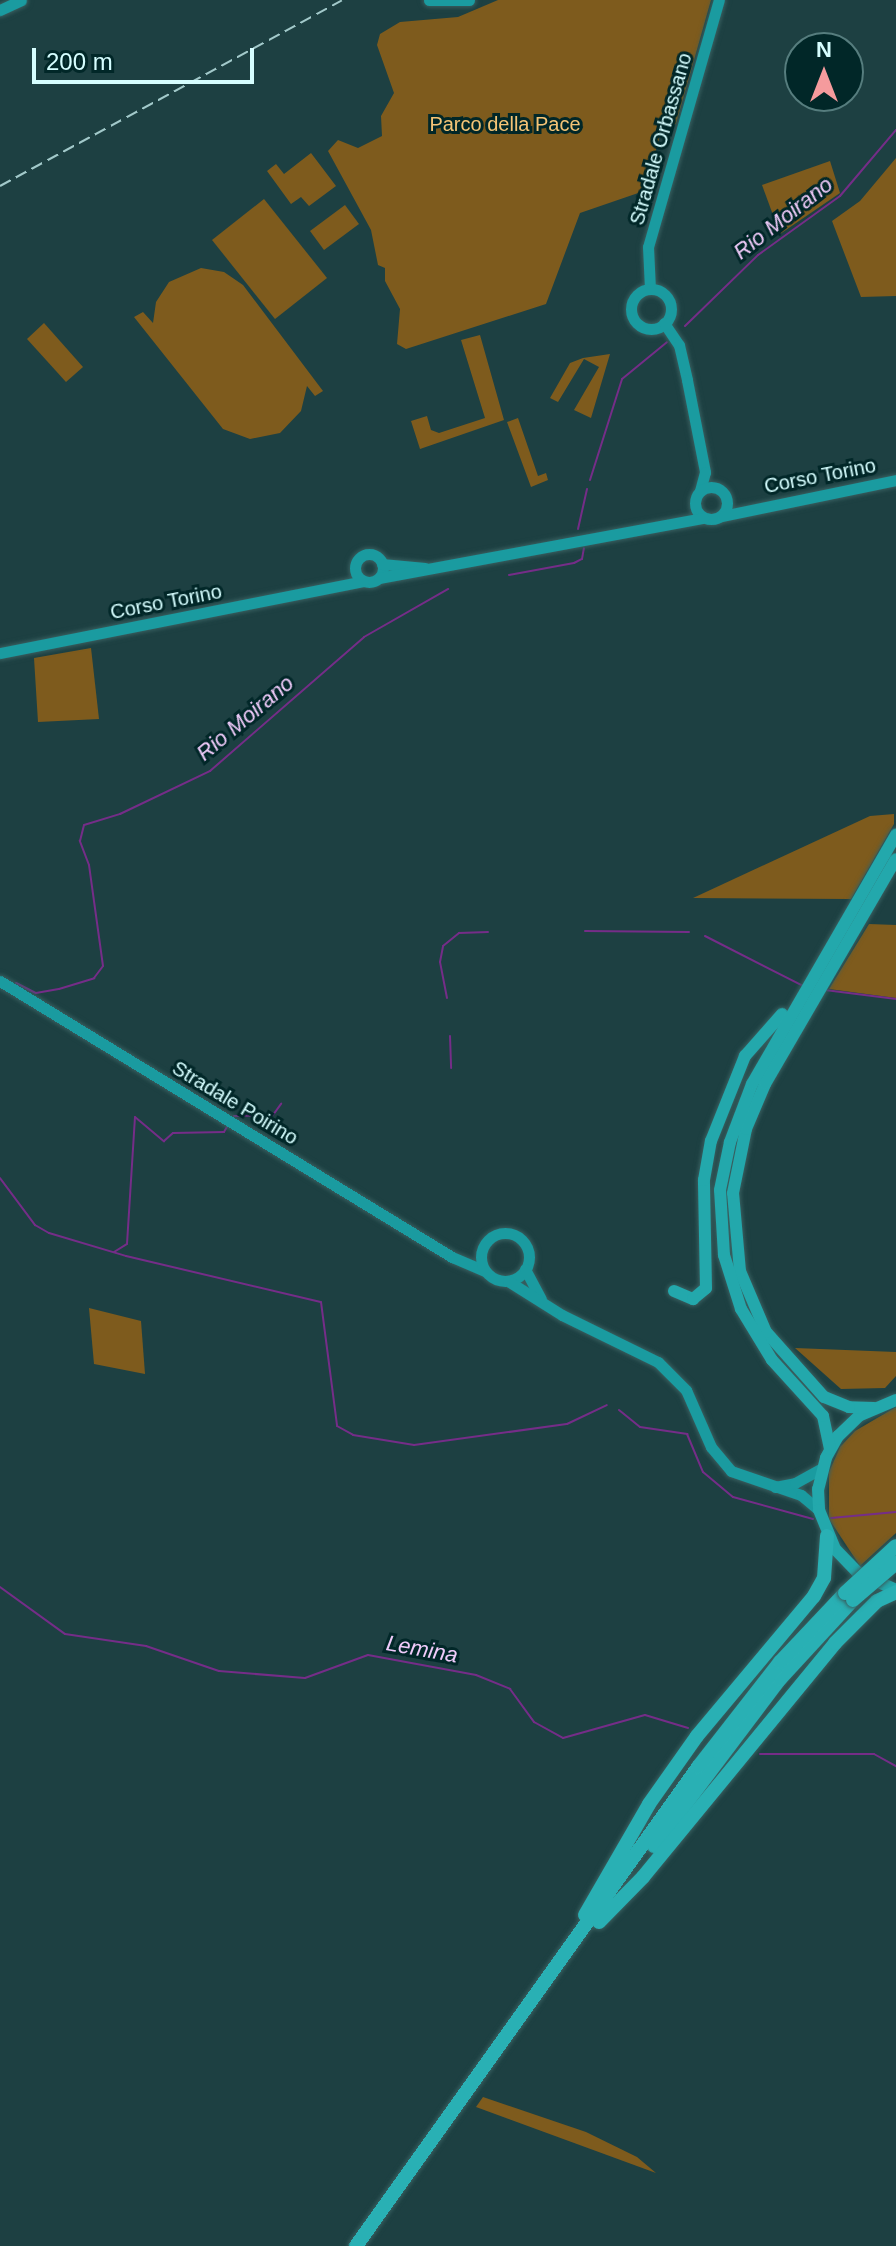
<!DOCTYPE html>
<style>
body{margin:0}
#map{position:relative;width:896px;height:2246px;overflow:hidden;background:#1d4042;font-family:Arial,sans-serif}
div>[style]{position:absolute}
[style*='--x']{left:calc(var(--x)*1px);top:calc(var(--y)*1px);width:calc(var(--w)*1px);rotate:calc(var(--a)*1deg)}
.green>*{inset:0;background:#7e5b1d}
.stream>*{height:2px;margin:-1px;padding:0 1px;transform-origin:1px;border-radius:1px;background:#752d88}
.roads{filter:drop-shadow(0 0 2px #385f60) drop-shadow(0 0 2px #385f60)}
.secondary>*{height:11px;margin:-5.5px;padding:0 5.5px;transform-origin:5.5px;border-radius:5.5px;background:#1a9ba0}
.secondary>.ring{margin:-5.5px;padding:0;box-sizing:content-box;background:none;border:11px solid #1a9ba0;border-radius:50%}
.primary>*{height:12px;margin:-6px;padding:0 6px;transform-origin:6px;border-radius:6px;background:#23a8ac}
.highway>*{height:14px;margin:-7px;padding:0 7px;transform-origin:7px;border-radius:7px;background:#29b0b4}
.rail>*{height:2px;margin-top:-1px;transform-origin:0;background:repeating-linear-gradient(90deg,#a2c9ca 0 12px,transparent 0 18px)}
.bridges{filter:drop-shadow(0 0 2px #385f60) drop-shadow(0 0 2px #385f60)}
.highway-bridge>*{height:14px;margin:-7px;padding:0 7px;transform-origin:7px;border-radius:7px;background:#29b0b4}
span{translate:-50% -50%;white-space:nowrap;text-align:center;line-height:1.15;-webkit-text-stroke:6px #012728;paint-order:stroke}
.park-label{font-size:20px;color:#f4c476}
.street-label{font-size:20px;color:#d6feff}
.water-label{font-size:22px;color:#efcbfa;font-style:italic}
.north{position:absolute;left:784px;top:32px;width:80px;height:80px;box-sizing:border-box;background:#012728;border:2px solid #567d7e;border-radius:50%;rotate:0deg;font-size:22px;font-weight:700;line-height:32px;text-align:center;color:#d6feff}
.north::after{content:'';display:block;margin:auto;width:28px;height:36px;background:#f59b9d;clip-path:polygon(50% 0,100% 100%,50% 72%,0 100%)}
.scale{position:absolute;left:32px;top:48px;width:222px;height:36px;box-sizing:border-box;border:4px solid #d6feff;border-top:0;padding-left:10px;font-size:24px;line-height:28px;white-space:nowrap;color:#d6feff;-webkit-text-stroke:6px #012728;paint-order:stroke}
</style>
<div id="map">
<div class="green">
<i style="clip-path:polygon(498px 0,711px 0,676px 124px,662px 129px,644px 191px,580px 213px,546px 304px,406px 349px,397px 344px,400px 309px,385px 281px,385px 268px,378px 265px,371px 230px,328px 151px,338px 140px,358px 148px,382px 136px,381px 116px,394px 93px,377px 45px,380px 34px,400px 22px,458px 17px)"></i>
<i style="clip-path:polygon(311px 153px,336px 186px,309px 206px,301px 197px,291px 204px,267px 171px,276px 164px,284px 174px)"></i>
<i style="clip-path:polygon(896px 158px,896px 296px,861px 297px,832px 221px,860px 201px)"></i>
<i style="clip-path:polygon(830px 161px,840px 193px,780px 234px,762px 185px)"></i>
<i style="clip-path:polygon(264px 199px,327px 278px,275px 319px,212px 240px)"></i>
<i style="clip-path:polygon(345px 205px,359px 224px,324px 250px,310px 231px)"></i>
<i style="clip-path:polygon(201px 268px,224px 272px,243px 285px,323px 391px,315px 396px,307px 386px,301px 411px,280px 433px,250px 439px,223px 429px,134px 317px,143px 312px,153px 323px,156px 302px,169px 282px)"></i>
<i style="clip-path:polygon(44px 323px,83px 367px,66px 382px,27px 339px)"></i>
<i style="clip-path:polygon(480px 335px,504px 420px,420px 449px,411px 421px,427px 416px,431px 430px,439px 433px,485px 418px,461px 340px)"></i>
<i style="clip-path:polygon(610px 354px,591px 418px,574px 410px,599px 367px,584px 359px,558px 402px,550px 398px,570px 363px,583px 358px)"></i>
<i style="clip-path:polygon(518px 418px,538px 476px,546px 473px,548px 480px,531px 487px,507px 422px)"></i>
<i style="clip-path:polygon(91px 648px,99px 719px,38px 722px,34px 658px)"></i>
<i style="clip-path:polygon(894px 814px,894px 824px,851px 899px,693px 898px,870px 816px)"></i>
<i style="clip-path:polygon(869px 924px,896px 925px,896px 998px,829px 989px)"></i>
<i style="clip-path:polygon(89px 1308px,141px 1321px,145px 1374px,94px 1364px)"></i>
<i style="clip-path:polygon(795px 1348px,896px 1352px,896px 1376px,885px 1388px,841px 1389px)"></i>
<i style="clip-path:polygon(896px 1407px,896px 1533px,860px 1566px,829px 1519px,829px 1472px,840px 1447px,855px 1431px)"></i>
<i style="clip-path:polygon(483px 2097px,586px 2132px,637px 2157px,656px 2173px,476px 2107px)"></i>
</div>
<div class="stream">
<i style="--x:685;--y:326;--w:102;--a:-44.2"></i>
<i style="--x:758;--y:255;--w:101;--a:-35.7"></i>
<i style="--x:840;--y:196;--w:87;--a:-49.7"></i>
<i style="--x:590;--y:480;--w:106;--a:-72.4"></i>
<i style="--x:622;--y:379;--w:58;--a:-39.4"></i>
<i style="--x:578;--y:529;--w:41;--a:-77.3"></i>
<i style="--x:509;--y:575;--w:66;--a:-10.5"></i>
<i style="--x:574;--y:563;--w:9;--a:-27"></i>
<i style="--x:582;--y:559;--w:11;--a:-80"></i>
<i style="--x:585;--y:931;--w:104;--a:0.6"></i>
<i style="--x:705;--y:936;--w:110;--a:27"></i>
<i style="--x:16;--y:983;--w:22;--a:27"></i>
<i style="--x:36;--y:993;--w:23;--a:-10"></i>
<i style="--x:59;--y:989;--w:37;--a:-17"></i>
<i style="--x:94;--y:978;--w:15;--a:-53"></i>
<i style="--x:103;--y:966;--w:102;--a:-97.9"></i>
<i style="--x:89;--y:865;--w:26;--a:-111"></i>
<i style="--x:80;--y:841;--w:16;--a:-76"></i>
<i style="--x:84;--y:825;--w:38;--a:-17"></i>
<i style="--x:120;--y:814;--w:100;--a:-25.5"></i>
<i style="--x:210;--y:771;--w:204;--a:-41"></i>
<i style="--x:364;--y:637;--w:97;--a:-29.7"></i>
<i style="--x:825;--y:990;--w:72;--a:7.2"></i>
<i style="--x:447;--y:998;--w:37;--a:-101"></i>
<i style="--x:440;--y:962;--w:16;--a:-79"></i>
<i style="--x:443;--y:946;--w:21;--a:-39"></i>
<i style="--x:459;--y:933;--w:29;--a:-2"></i>
<i style="--x:450;--y:1036;--w:32;--a:88"></i>
<i style="--x:234;--y:1116;--w:39;--a:-1"></i>
<i style="--x:273;--y:1115;--w:14;--a:-54"></i>
<i style="--x:0;--y:1178;--w:59;--a:53.3"></i>
<i style="--x:35;--y:1225;--w:16;--a:30"></i>
<i style="--x:49;--y:1233;--w:80;--a:16.6"></i>
<i style="--x:126;--y:1256;--w:200;--a:13.3"></i>
<i style="--x:321;--y:1302;--w:125;--a:82.6"></i>
<i style="--x:337;--y:1426;--w:18;--a:29"></i>
<i style="--x:353;--y:1435;--w:62;--a:9.3"></i>
<i style="--x:414;--y:1445;--w:154;--a:-7.8"></i>
<i style="--x:567;--y:1424;--w:44;--a:-25.4"></i>
<i style="--x:114;--y:1252;--w:15;--a:-32"></i>
<i style="--x:127;--y:1244;--w:127;--a:-86.4"></i>
<i style="--x:135;--y:1117;--w:38;--a:40"></i>
<i style="--x:164;--y:1141;--w:12;--a:-42"></i>
<i style="--x:173;--y:1133;--w:51;--a:-1.1"></i>
<i style="--x:224;--y:1132;--w:8;--a:-60"></i>
<i style="--x:619;--y:1410;--w:27;--a:39"></i>
<i style="--x:640;--y:1427;--w:48;--a:8.5"></i>
<i style="--x:687;--y:1434;--w:41;--a:67.2"></i>
<i style="--x:703;--y:1472;--w:39;--a:40"></i>
<i style="--x:733;--y:1497;--w:83;--a:15.4"></i>
<i style="--x:831;--y:1518;--w:65;--a:-5.3"></i>
<i style="--x:0;--y:1587;--w:80;--a:35.9"></i>
<i style="--x:65;--y:1634;--w:82;--a:8.4"></i>
<i style="--x:146;--y:1646;--w:77;--a:18.9"></i>
<i style="--x:219;--y:1671;--w:86;--a:4.7"></i>
<i style="--x:305;--y:1678;--w:67;--a:-20.1"></i>
<i style="--x:368;--y:1655;--w:110;--a:10.5"></i>
<i style="--x:476;--y:1675;--w:37;--a:22"></i>
<i style="--x:510;--y:1689;--w:41;--a:54"></i>
<i style="--x:534;--y:1722;--w:33;--a:29"></i>
<i style="--x:563;--y:1738;--w:85;--a:-15.7"></i>
<i style="--x:645;--y:1715;--w:45;--a:16.8"></i>
<i style="--x:760;--y:1754;--w:114;--a:0"></i>
<i style="--x:874;--y:1754;--w:25;--a:29"></i>
</div>
<div class="roads">
<div class="secondary">
<i style="--x:429;--y:0;--w:40;--a:0"></i>
<i style="--x:0;--y:10;--w:23;--a:-25"></i>
<i style="--x:650;--y:289;--w:42;--a:-92.7"></i>
<i style="--x:648;--y:247;--w:257;--a:-74"></i>
<i class="ring" style="left:631px;top:289px;width:29px;height:29px"></i>
<i style="--x:664;--y:323;--w:27;--a:56"></i>
<i style="--x:679;--y:345;--w:36;--a:77"></i>
<i style="--x:687;--y:380;--w:94;--a:78.9"></i>
<i style="--x:705;--y:472;--w:20;--a:105"></i>
<i class="ring" style="left:695px;top:487px;width:21px;height:21px"></i>
<i style="--x:722;--y:516;--w:178;--a:-11.7"></i>
<i class="ring" style="left:355px;top:554px;width:17px;height:17px"></i>
<i style="--x:382;--y:564;--w:43;--a:5.3"></i>
<i style="--x:379;--y:578;--w:330;--a:-10.5"></i>
<i style="--x:0;--y:653;--w:370;--a:-11.2"></i>
<i style="--x:0;--y:981;--w:530;--a:31.41"></i>
<i style="--x:452;--y:1257;--w:36;--a:23"></i>
<i class="ring" style="left:481px;top:1233px;width:37px;height:37px"></i>
<i style="--x:525;--y:1269;--w:34;--a:62"></i>
<i style="--x:508;--y:1281;--w:64;--a:32.2"></i>
<i style="--x:562;--y:1315;--w:107;--a:26.1"></i>
<i style="--x:658;--y:1362;--w:40;--a:45"></i>
<i style="--x:686;--y:1390;--w:62;--a:66.3"></i>
<i style="--x:711;--y:1447;--w:31;--a:50"></i>
<i style="--x:731;--y:1471;--w:74;--a:18.9"></i>
<i style="--x:801;--y:1495;--w:23;--a:40"></i>
<i style="--x:775;--y:1487;--w:20;--a:-11"></i>
<i style="--x:795;--y:1483;--w:31;--a:-29"></i>
</div>
<div class="primary">
<i style="--x:674;--y:1291;--w:21;--a:23"></i>
<i style="--x:693;--y:1299;--w:17;--a:-40"></i>
<i style="--x:706;--y:1288;--w:108;--a:-91.1"></i>
<i style="--x:704;--y:1180;--w:40;--a:-80"></i>
<i style="--x:711;--y:1141;--w:92;--a:-68.2"></i>
<i style="--x:745;--y:1056;--w:56;--a:-48.6"></i>
<i style="--x:896;--y:1400;--w:39;--a:157"></i>
<i style="--x:860;--y:1415;--w:30;--a:136"></i>
<i style="--x:838;--y:1436;--w:25;--a:119"></i>
<i style="--x:826;--y:1458;--w:32;--a:104"></i>
<i style="--x:818;--y:1489;--w:21;--a:87"></i>
<i style="--x:819;--y:1510;--w:42;--a:67.7"></i>
<i style="--x:835;--y:1549;--w:32;--a:46"></i>
<i style="--x:857;--y:1572;--w:43;--a:24.8"></i>
<i style="--x:874;--y:1408;--w:25;--a:-178"></i>
<i style="--x:849;--y:1407;--w:27;--a:-158"></i>
<i style="--x:824;--y:1397;--w:87;--a:-131.7"></i>
<i style="--x:766;--y:1332;--w:66;--a:-113.1"></i>
<i style="--x:740;--y:1271;--w:78;--a:-95.1"></i>
<i style="--x:733;--y:1193;--w:65;--a:-78.5"></i>
<i style="--x:746;--y:1129;--w:49;--a:-67.1"></i>
<i style="--x:765;--y:1084;--w:260;--a:-59.8"></i>
<i style="--x:830;--y:1449;--w:34;--a:-102"></i>
<i style="--x:823;--y:1416;--w:76;--a:-132.3"></i>
<i style="--x:772;--y:1360;--w:60;--a:-121.3"></i>
<i style="--x:741;--y:1309;--w:57;--a:-107.5"></i>
<i style="--x:724;--y:1255;--w:65;--a:-93.5"></i>
<i style="--x:720;--y:1190;--w:49;--a:-78.2"></i>
<i style="--x:730;--y:1142;--w:62;--a:-69.2"></i>
<i style="--x:752;--y:1084;--w:288;--a:-60"></i>
</div>
<div class="highway">
<i style="--x:654;--y:1846;--w:209;--a:-53"></i>
<i style="--x:780;--y:1679;--w:108;--a:-47.3"></i>
<i style="--x:585;--y:1915;--w:128;--a:-60"></i>
<i style="--x:649;--y:1804;--w:83;--a:-54.8"></i>
<i style="--x:697;--y:1736;--w:182;--a:-50.1"></i>
<i style="--x:814;--y:1596;--w:21;--a:-61"></i>
<i style="--x:824;--y:1578;--w:42;--a:-85.9"></i>
<i style="--x:599;--y:1922;--w:63;--a:-45.6"></i>
<i style="--x:643;--y:1877;--w:303;--a:-50.6"></i>
<i style="--x:835;--y:1643;--w:59;--a:-45"></i>
<i style="--x:877;--y:1601;--w:21;--a:-25"></i>
<i style="--x:356;--y:2246;--w:589;--a:-54.47"></i>
<i style="--x:698;--y:1767;--w:133;--a:-52"></i>
<i style="--x:780;--y:1662;--w:95;--a:-46.7"></i>
</div>
</div>
<div class="rail">
<i style="--x:0;--y:186;--w:389;--a:-28.5"></i>
</div>
<div class="bridges">
<div class="highway-bridge">
<i style="--x:845;--y:1593;--w:69;--a:-42.7"></i>
<i style="--x:853;--y:1600;--w:57;--a:-40.7"></i>
</div>
</div>
<div class="park-label">
<span style="left:505px;top:124px">Parco della Pace</span>
</div>
<div class="street-label">
<span style="left:661px;top:139px;rotate:-74deg">Stradale Orbassano</span>
<span style="left:820px;top:476px;rotate:-11deg">Corso Torino</span>
<span style="left:166px;top:602px;rotate:-11deg">Corso Torino</span>
<span style="left:235px;top:1103px;rotate:31deg">Stradale Poirino</span>
</div>
<div class="water-label">
<span style="left:783px;top:218px;rotate:-38deg">Rio Moirano</span>
<span style="left:245px;top:718px;rotate:-40deg">Rio Moirano</span>
<span style="left:422px;top:1649px;rotate:10deg">Lemina</span>
</div>
<div class="north">N</div>
<div class="scale">200 m</div>
</div>
